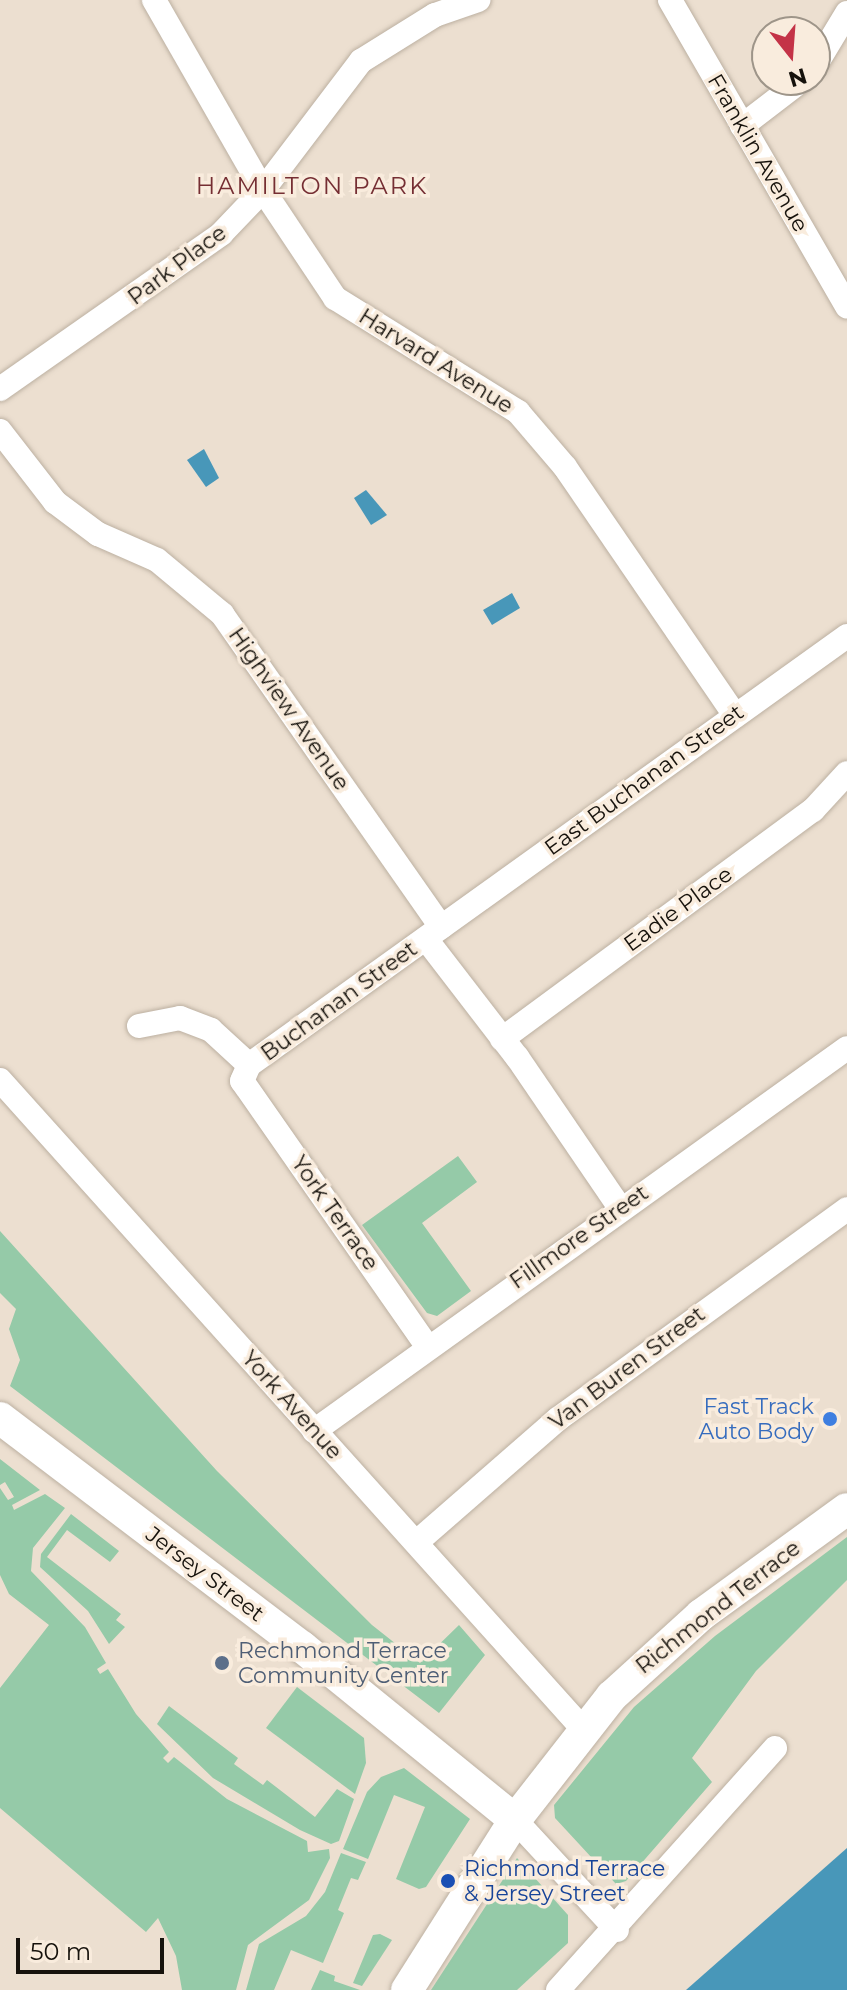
<!DOCTYPE html>
<style>
body{margin:0}
#map{position:relative;width:847px;height:1990px;overflow:hidden;background:#ecdfd0;font-family:Montserrat,sans-serif}
div>[style]{position:absolute}
[style*='--x']{left:calc(var(--x)*1px);top:calc(var(--y)*1px);width:calc(var(--w)*1px);rotate:calc(var(--a)*1deg)}
.green>*{inset:0;background:#95caa8}
.water>*{inset:0;background:#4897b9}
.roads{filter:drop-shadow(0 0 2px #bcb0a1) drop-shadow(0 0 2px #bcb0a1)}
.street>*{height:24px;margin:-12px;padding:0 12px;transform-origin:12px;border-radius:12px;background:#fff}
.secondary>*{height:32px;margin:-16px;padding:0 16px;transform-origin:16px;border-radius:16px;background:#fff}
.dots>*{width:22px;height:22px;translate:-50% -50%;box-sizing:border-box;border:4px solid #f9ecdd;border-radius:50%}
span{translate:-50% -50%;white-space:nowrap;text-align:center;line-height:1.15;-webkit-text-stroke:7px #f9ecdd;paint-order:stroke}
.street-label{font-size:22px;color:#16120c}
.shop-label{font-size:22px;color:#366cbe}
.right{translate:-100% -50%;text-align:right}
.service-label{font-size:22px;color:#4e5e75}
.left{translate:0 -50%;text-align:left}
.transit-label{font-size:22px;color:#164399}
.neighbourhood-label{font-size:24px;color:#752e33;letter-spacing:2px}
.north{position:absolute;left:751px;top:16px;width:80px;height:80px;box-sizing:border-box;background:#f9ecdd;border:2px solid #9e9589;border-radius:50%;rotate:163deg;font-size:22px;font-weight:700;line-height:32px;text-align:center;color:#16120c}
.north::after{content:'';display:block;margin:auto;width:28px;height:36px;background:#c43347;clip-path:polygon(50% 0,100% 100%,50% 72%,0 100%)}
.scale{position:absolute;left:16px;top:1938px;width:148px;height:36px;box-sizing:border-box;border:4px solid #16120c;border-top:0;padding-left:10px;font-size:24px;line-height:28px;white-space:nowrap;color:#16120c;-webkit-text-stroke:6px #f9ecdd;paint-order:stroke}
</style>
<div id="map">
<div class="green">
<i style="clip-path:polygon(458px 1156px,477px 1182px,422px 1223px,471px 1291px,437px 1316px,427px 1313px,362px 1225px)"></i>
<i style="clip-path:polygon(0 1231px,217px 1471px,372px 1625px,420px 1663px,459px 1625px,485px 1655px,439px 1713px,10px 1386px,20px 1360px,9px 1329px,16px 1309px,0 1293px)"></i>
<i style="clip-path:polygon(0 1459px,40px 1490px,12px 1505px,14px 1510px,45px 1494px,65px 1508px,33px 1548px,31px 1571px,85px 1627px,106px 1663px,97px 1669px,100px 1674px,108px 1669px,136px 1714px,169px 1752px,163px 1758px,168px 1763px,174px 1757px,227px 1799px,307px 1841px,308px 1852px,329px 1849px,330px 1858px,309px 1900px,248px 1945px,236px 1990px,182px 1990px,176px 1956px,158px 1918px,146px 1932px,0 1808px,0 1688px,49px 1625px,9px 1594px,0 1575px,0 1488px,8px 1500px,14px 1497px,5px 1482px,0 1485px)"></i>
<i style="clip-path:polygon(71px 1514px,119px 1551px,110px 1562px,67px 1530px,47px 1557px,121px 1614px,116px 1620px,125px 1627px,109px 1644px,88px 1611px,40px 1567px,41px 1554px)"></i>
<i style="clip-path:polygon(847px 1537px,847px 1580px,756px 1671px,692px 1758px,712px 1782px,626px 1881px,616px 1884px,555px 1818px,554px 1805px,634px 1707px,715px 1636px)"></i>
<i style="clip-path:polygon(297px 1687px,364px 1738px,366px 1763px,355px 1794px,266px 1728px)"></i>
<i style="clip-path:polygon(169px 1706px,238px 1758px,234px 1764px,263px 1785px,267px 1780px,315px 1817px,337px 1789px,354px 1799px,339px 1841px,331px 1844px,300px 1830px,213px 1778px,157px 1724px)"></i>
<i style="clip-path:polygon(404px 1768px,470px 1819px,426px 1887px,419px 1889px,396px 1879px,425px 1807px,394px 1795px,368px 1859px,343px 1849px,367px 1792px,381px 1777px)"></i>
<i style="clip-path:polygon(341px 1853px,366px 1862px,358px 1880px,351px 1878px,338px 1910px,344px 1913px,323px 1963px,291px 1950px,274px 1990px,246px 1990px,259px 1944px,306px 1916px,325px 1892px)"></i>
<i style="clip-path:polygon(517px 1858px,568px 1915px,568px 1943px,517px 1990px,431px 1990px)"></i>
<i style="clip-path:polygon(380px 1934px,392px 1940px,362px 1986px,353px 1983px,373px 1935px)"></i>
<i style="clip-path:polygon(320px 1970px,335px 1976px,334px 1981px,360px 1990px,311px 1990px)"></i>
</div>
<div class="water">
<i style="clip-path:polygon(204px 449px,219px 478px,206px 487px,187px 460px)"></i>
<i style="clip-path:polygon(366px 490px,387px 515px,371px 525px,354px 498px)"></i>
<i style="clip-path:polygon(512px 593px,520px 608px,492px 625px,483px 610px)"></i>
<i style="clip-path:polygon(847px 1848px,847px 1990px,686px 1990px)"></i>
</div>
<div class="roads">
<div class="street">
<i style="--x:154;--y:0;--w:219;--a:60.2"></i>
<i style="--x:263;--y:190;--w:130;--a:56.3"></i>
<i style="--x:335;--y:298;--w:216;--a:31.9"></i>
<i style="--x:518;--y:412;--w:72;--a:49.5"></i>
<i style="--x:565;--y:467;--w:299;--a:55.6"></i>
<i style="--x:670;--y:0;--w:354;--a:60"></i>
<i style="--x:815;--y:66;--w:62;--a:-58.9"></i>
<i style="--x:742;--y:126;--w:76;--a:-37.5"></i>
<i style="--x:0;--y:389;--w:270;--a:-35"></i>
<i style="--x:221;--y:234;--w:61;--a:-46.3"></i>
<i style="--x:263;--y:190;--w:162;--a:-52.8"></i>
<i style="--x:361;--y:61;--w:87;--a:-31.9"></i>
<i style="--x:435;--y:15;--w:46;--a:-19.2"></i>
<i style="--x:0;--y:431;--w:90;--a:52.2"></i>
<i style="--x:55;--y:502;--w:54;--a:36.7"></i>
<i style="--x:98;--y:534;--w:64;--a:23.8"></i>
<i style="--x:157;--y:560;--w:85;--a:39.7"></i>
<i style="--x:222;--y:614;--w:382;--a:55"></i>
<i style="--x:426;--y:939;--w:149;--a:52.4"></i>
<i style="--x:517;--y:1057;--w:183;--a:55.7"></i>
<i style="--x:139;--y:1026;--w:42;--a:-11"></i>
<i style="--x:180;--y:1018;--w:33;--a:21"></i>
<i style="--x:211;--y:1030;--w:52;--a:42.6"></i>
<i style="--x:502;--y:1039;--w:386;--a:-36.4"></i>
<i style="--x:813;--y:810;--w:50;--a:-47.4"></i>
<i style="--x:0;--y:1080;--w:872;--a:48.07"></i>
<i style="--x:427;--y:1346;--w:323;--a:-124.9"></i>
<i style="--x:242;--y:1081;--w:17;--a:-66"></i>
<i style="--x:249;--y:1065;--w:736;--a:-35.66"></i>
<i style="--x:314;--y:1431;--w:656;--a:-35.7"></i>
<i style="--x:418;--y:1541;--w:186;--a:-41.1"></i>
<i style="--x:558;--y:1419;--w:357;--a:-36"></i>
<i style="--x:515;--y:1820;--w:150;--a:47.2"></i>
<i style="--x:558;--y:1990;--w:325;--a:-48.1"></i>
</div>
<div class="secondary">
<i style="--x:0;--y:1418;--w:379;--a:37.2"></i>
<i style="--x:302;--y:1647;--w:274;--a:39.1"></i>
<i style="--x:407;--y:1990;--w:201;--a:-57.6"></i>
<i style="--x:515;--y:1820;--w:157;--a:-52"></i>
<i style="--x:612;--y:1696;--w:120;--a:-42.3"></i>
<i style="--x:701;--y:1615;--w:180;--a:-36"></i>
</div>
</div>
<div class="dots">
<i style="left:830px;top:1419px;background:#3f7fe0"></i>
<i style="left:222px;top:1663px;background:#5c6f8a"></i>
<i style="left:448px;top:1881px;background:#1a4fb4"></i>
</div>
<div class="street-label">
<span style="left:758px;top:153px;rotate:60deg">Franklin Avenue</span>
<span style="left:177px;top:265px;rotate:-37deg">Park Place</span>
<span style="left:436px;top:361px;rotate:32deg">Harvard Avenue</span>
<span style="left:289px;top:709px;rotate:55deg">Highview Avenue</span>
<span style="left:644px;top:780px;rotate:-36deg">East Buchanan Street</span>
<span style="left:678px;top:909px;rotate:-36deg">Eadie Place</span>
<span style="left:339px;top:1001px;rotate:-36deg">Buchanan Street</span>
<span style="left:335px;top:1213px;rotate:55deg">York Terrace</span>
<span style="left:579px;top:1237px;rotate:-35deg">Fillmore Street</span>
<span style="left:627px;top:1368px;rotate:-37deg">Van Buren Street</span>
<span style="left:292px;top:1405px;rotate:48deg">York Avenue</span>
<span style="left:205px;top:1574px;rotate:37deg">Jersey Street</span>
<span style="left:718px;top:1607px;rotate:-38deg">Richmond Terrace</span>
</div>
<div class="shop-label">
<span class="right" style="left:814px;top:1419px">Fast Track<br>Auto Body</span>
</div>
<div class="service-label">
<span class="left" style="left:238px;top:1663px">Rechmond Terrace<br>Community Center</span>
</div>
<div class="transit-label">
<span class="left" style="left:464px;top:1881px">Richmond Terrace<br>&amp; Jersey Street</span>
</div>
<div class="neighbourhood-label">
<span style="left:312px;top:186px">HAMILTON PARK</span>
</div>
<div class="north">N</div>
<div class="scale">50 m</div>
</div>
